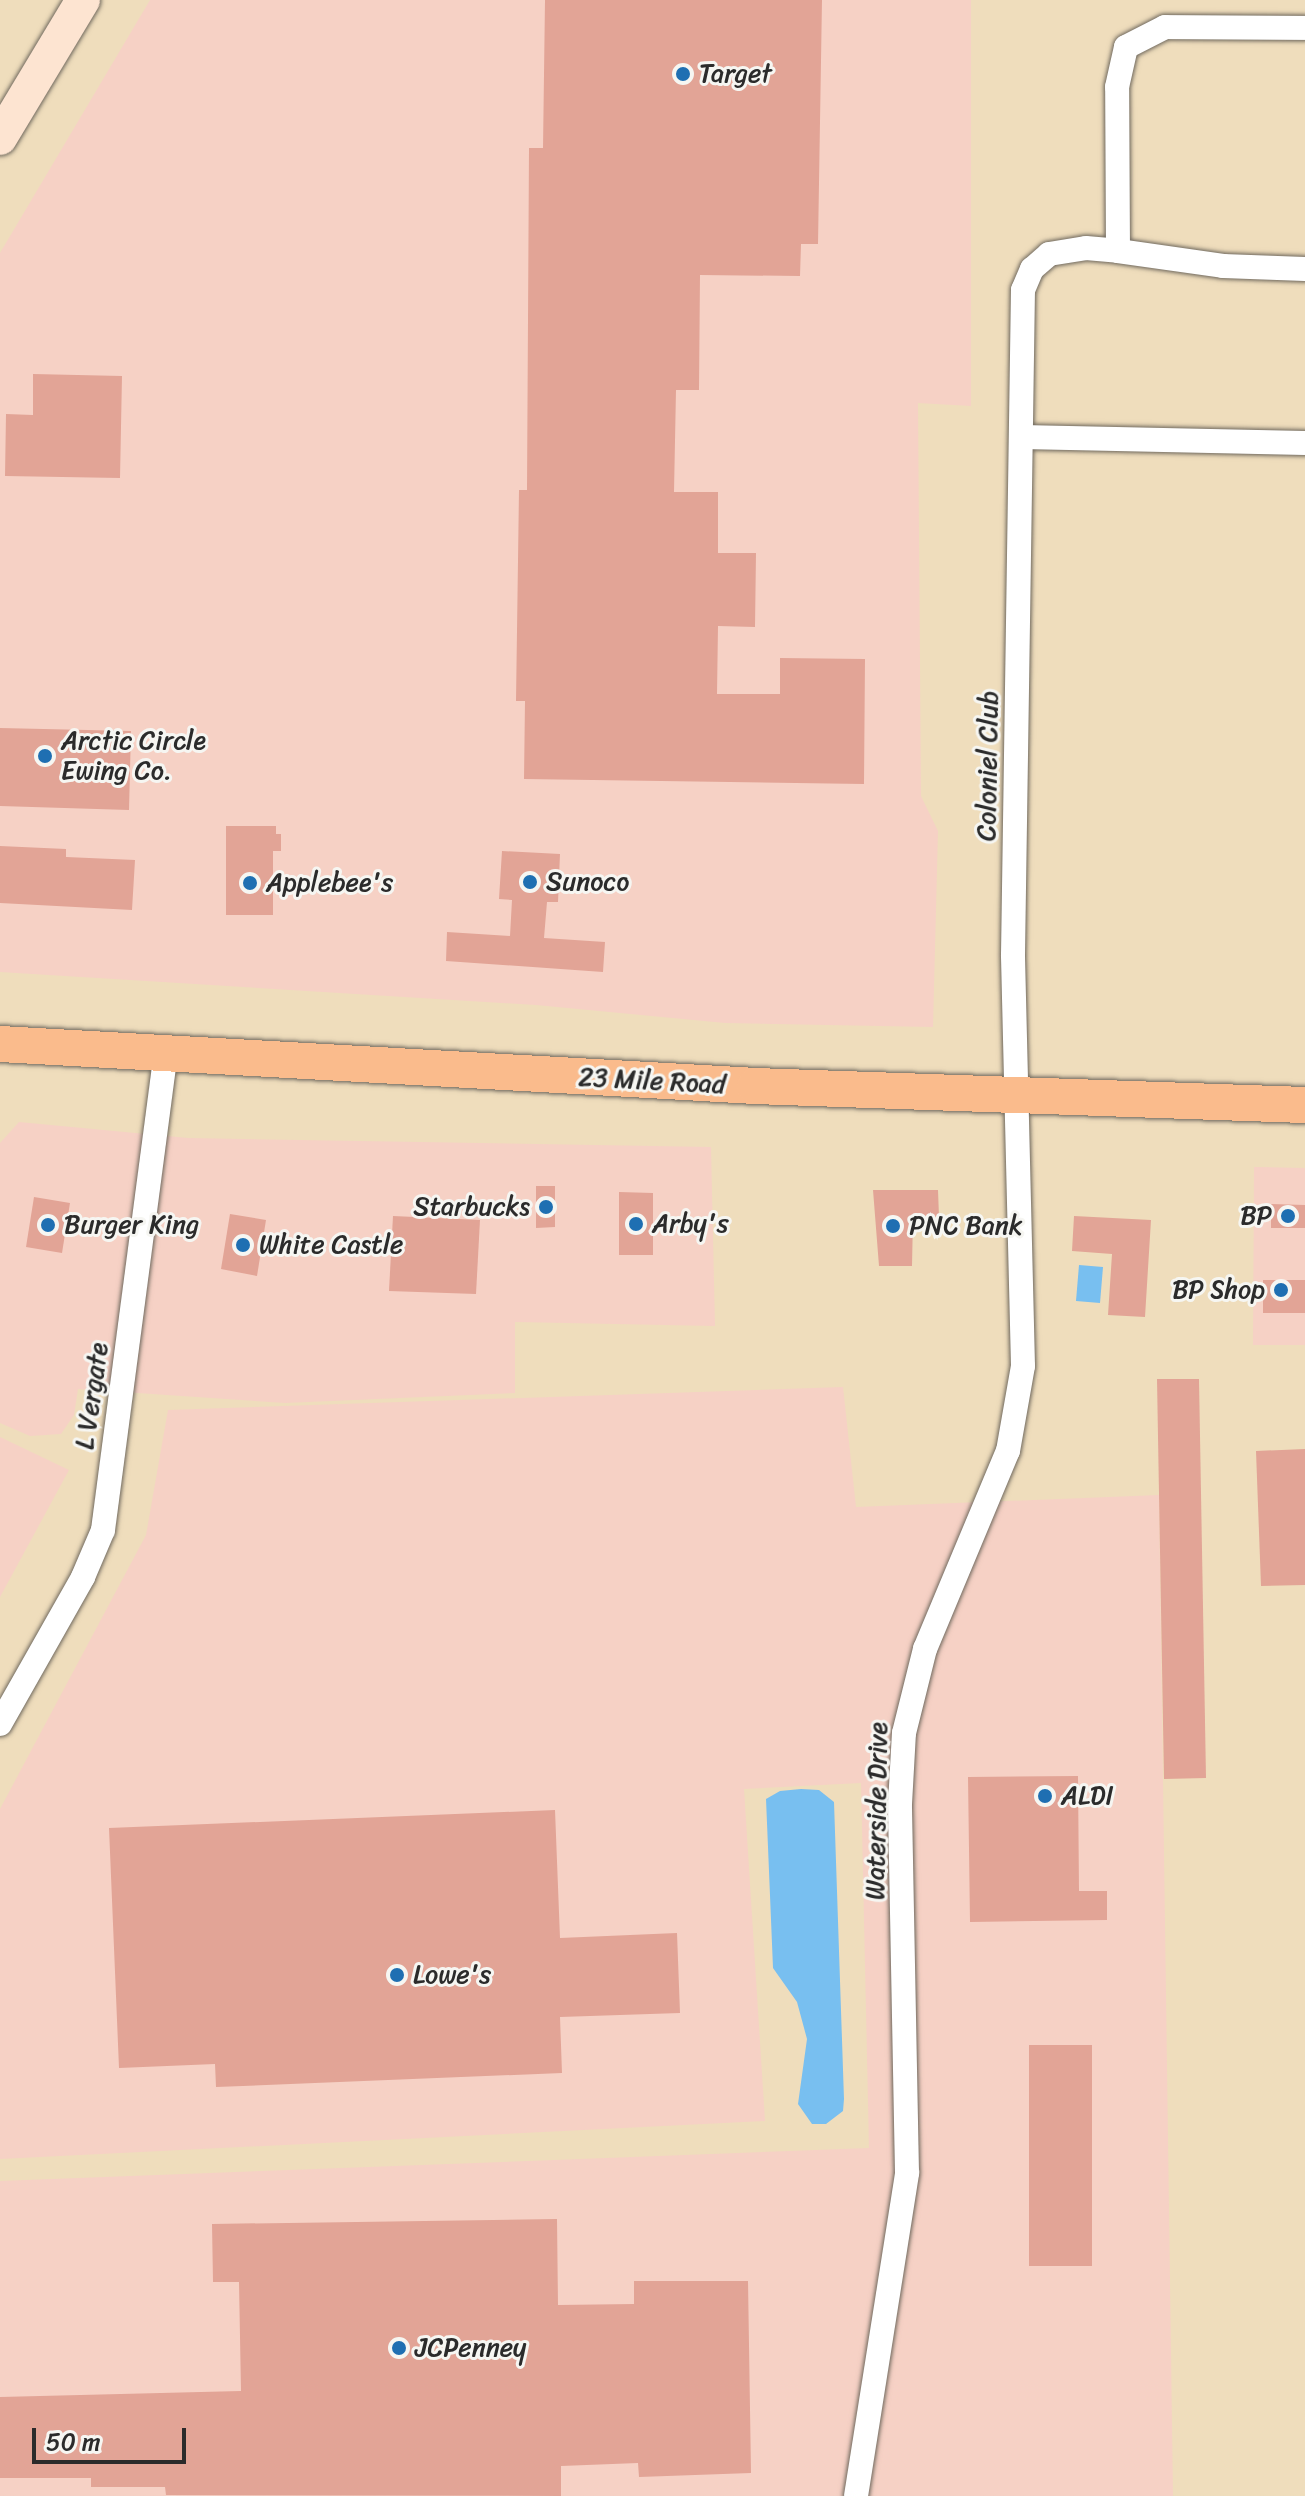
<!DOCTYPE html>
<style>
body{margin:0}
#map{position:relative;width:1305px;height:2496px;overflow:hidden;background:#efddbc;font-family:Sriracha,sans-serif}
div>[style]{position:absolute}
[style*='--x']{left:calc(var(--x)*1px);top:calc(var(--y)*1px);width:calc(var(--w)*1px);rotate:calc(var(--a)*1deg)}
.built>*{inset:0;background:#f6d1c5}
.water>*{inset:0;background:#78bff0}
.building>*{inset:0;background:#e2a496}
.roads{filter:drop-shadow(0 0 2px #70695e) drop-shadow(0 0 2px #70695e)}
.minor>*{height:24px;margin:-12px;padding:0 12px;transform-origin:12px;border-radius:12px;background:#fff}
.secondary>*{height:34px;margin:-17px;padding:0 17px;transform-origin:17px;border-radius:17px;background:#fde4d1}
.primary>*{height:36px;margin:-18px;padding:0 18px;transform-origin:18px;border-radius:18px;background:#fabb8c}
.dots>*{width:22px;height:22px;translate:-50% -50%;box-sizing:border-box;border:4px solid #f6f6f2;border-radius:50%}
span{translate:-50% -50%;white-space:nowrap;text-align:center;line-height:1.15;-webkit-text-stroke:6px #f6f6f2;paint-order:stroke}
.poi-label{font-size:26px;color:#2b2b2b}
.left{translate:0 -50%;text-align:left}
.right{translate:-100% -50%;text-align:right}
.street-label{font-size:26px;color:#2b2b2b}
.scale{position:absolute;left:32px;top:2428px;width:154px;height:36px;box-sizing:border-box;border:4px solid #2b2b2b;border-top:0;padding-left:10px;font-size:24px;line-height:28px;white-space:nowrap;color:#2b2b2b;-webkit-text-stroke:6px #f6f6f2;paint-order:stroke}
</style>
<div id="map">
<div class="built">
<i style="clip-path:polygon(150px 0,971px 0,971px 406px,918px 403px,921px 796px,938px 831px,933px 1027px,725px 1023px,536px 1005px,0 972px,0 253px)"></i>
<i style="clip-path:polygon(19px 1122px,188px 1138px,711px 1147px,715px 1326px,515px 1322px,515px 1393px,285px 1403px,78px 1389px,74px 1415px,61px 1434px,30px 1436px,0 1423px,0 1143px)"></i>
<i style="clip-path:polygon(1254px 1167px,1305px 1168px,1305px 1345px,1253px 1345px)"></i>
<i style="clip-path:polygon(843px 1387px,856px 1507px,1159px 1495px,1173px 2496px,0 2496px,0 2181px,869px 2148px,861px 1783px,744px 1789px,765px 2121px,0 2159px,0 1809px,146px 1535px,168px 1410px)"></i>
<i style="clip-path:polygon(0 1437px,69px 1470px,0 1597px)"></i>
</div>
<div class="water">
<i style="clip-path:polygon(1079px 1265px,1103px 1267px,1100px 1303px,1076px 1301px)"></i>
<i style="clip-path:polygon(801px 1789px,819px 1790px,834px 1802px,844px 2099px,843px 2111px,826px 2124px,812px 2124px,798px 2104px,807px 2039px,797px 2002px,773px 1968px,766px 1799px,780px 1791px)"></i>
</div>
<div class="building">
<i style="clip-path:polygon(545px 0,822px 0,818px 244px,801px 244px,800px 276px,700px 275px,699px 390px,676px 390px,674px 492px,718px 492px,718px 553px,756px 553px,755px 627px,718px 626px,717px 694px,780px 694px,780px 658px,865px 659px,864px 784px,524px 779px,525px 701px,516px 701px,519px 490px,527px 490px,529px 148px,543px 148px)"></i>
<i style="clip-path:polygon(33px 374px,122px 376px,120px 478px,5px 476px,6px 414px,33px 415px)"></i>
<i style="clip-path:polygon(0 728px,131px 731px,129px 810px,0 806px)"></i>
<i style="clip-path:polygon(226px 826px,276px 826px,276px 834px,281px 834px,281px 851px,273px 851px,273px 915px,226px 915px)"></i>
<i style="clip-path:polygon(0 846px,66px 849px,66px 857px,135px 860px,132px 910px,0 903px)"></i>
<i style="clip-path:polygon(502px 851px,560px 854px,558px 902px,547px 902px,544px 938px,605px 942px,603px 972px,446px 961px,447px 932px,510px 936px,512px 900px,499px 899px)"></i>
<i style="clip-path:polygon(536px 1186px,555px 1186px,555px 1227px,536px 1228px)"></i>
<i style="clip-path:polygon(873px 1190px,938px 1190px,939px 1217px,913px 1218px,912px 1266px,879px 1266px)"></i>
<i style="clip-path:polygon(619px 1192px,653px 1193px,653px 1255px,619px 1255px)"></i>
<i style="clip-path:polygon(34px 1197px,70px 1203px,62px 1253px,26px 1247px)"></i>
<i style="clip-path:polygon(1271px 1204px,1305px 1205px,1305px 1228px,1271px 1228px)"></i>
<i style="clip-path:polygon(230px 1214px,266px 1220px,257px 1276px,221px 1269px)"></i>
<i style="clip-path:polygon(393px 1216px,480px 1220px,476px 1294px,389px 1291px)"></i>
<i style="clip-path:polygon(1074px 1216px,1151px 1220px,1145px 1317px,1108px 1315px,1112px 1254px,1072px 1251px)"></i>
<i style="clip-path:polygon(1263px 1280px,1305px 1280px,1305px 1313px,1263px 1313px)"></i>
<i style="clip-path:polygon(1157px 1379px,1199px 1379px,1206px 1778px,1164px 1779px)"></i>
<i style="clip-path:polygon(1305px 1449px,1305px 1585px,1261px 1586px,1256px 1451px)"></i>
<i style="clip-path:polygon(1078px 1776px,1079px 1891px,1107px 1891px,1107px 1920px,970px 1922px,968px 1777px)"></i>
<i style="clip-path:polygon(555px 1810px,560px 1938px,677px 1933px,680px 2013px,560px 2017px,562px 2073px,216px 2087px,215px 2064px,119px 2068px,109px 1828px)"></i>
<i style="clip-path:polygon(1029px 2045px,1092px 2045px,1092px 2266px,1029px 2266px)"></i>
<i style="clip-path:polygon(557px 2219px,558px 2305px,634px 2304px,634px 2281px,748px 2281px,751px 2473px,639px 2477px,638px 2463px,561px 2466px,561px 2496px,166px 2495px,165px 2487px,91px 2487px,91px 2478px,0 2478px,0 2397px,241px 2391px,239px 2282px,213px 2282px,212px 2224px)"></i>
</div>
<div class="roads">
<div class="minor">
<i style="--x:1118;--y:251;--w:106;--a:8.1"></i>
<i style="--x:1223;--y:266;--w:82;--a:2.1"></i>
<i style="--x:1022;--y:437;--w:283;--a:1.2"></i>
<i style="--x:0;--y:1724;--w:169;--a:-60.5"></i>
<i style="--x:83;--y:1577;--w:51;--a:-66.9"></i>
<i style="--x:103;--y:1530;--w:482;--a:-82.5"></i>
<i style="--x:856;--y:2496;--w:327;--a:-81"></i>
<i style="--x:907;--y:2173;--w:369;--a:-91.1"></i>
<i style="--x:900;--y:1804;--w:71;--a:-86.8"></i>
<i style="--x:904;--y:1733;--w:87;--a:-76"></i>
<i style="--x:925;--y:1649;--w:215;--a:-67.3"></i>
<i style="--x:1008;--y:1451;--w:86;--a:-80"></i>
<i style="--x:1023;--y:1366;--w:411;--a:-91.4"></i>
<i style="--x:1013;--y:955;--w:665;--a:-89.14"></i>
<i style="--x:1023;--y:290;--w:23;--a:-67"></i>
<i style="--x:1032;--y:269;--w:23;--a:-41"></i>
<i style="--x:1049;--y:254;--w:37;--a:-9"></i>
<i style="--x:1086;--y:248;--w:32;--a:5"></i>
<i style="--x:1118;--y:251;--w:164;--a:-90.3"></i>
<i style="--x:1117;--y:87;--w:41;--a:-77.3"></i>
<i style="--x:1126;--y:47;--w:44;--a:-27.1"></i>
<i style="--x:1165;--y:27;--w:140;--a:0.4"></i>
</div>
<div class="secondary">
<i style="--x:0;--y:138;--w:161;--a:-59"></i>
</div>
<div class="primary">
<i style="--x:0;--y:1044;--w:756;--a:3.18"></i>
<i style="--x:755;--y:1086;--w:550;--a:1.98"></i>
</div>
</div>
<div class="dots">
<i style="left:683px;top:74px;background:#1f6fb2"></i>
<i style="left:45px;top:756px;background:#1f6fb2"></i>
<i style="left:530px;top:882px;background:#1f6fb2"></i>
<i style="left:250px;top:883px;background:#1f6fb2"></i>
<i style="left:546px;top:1207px;background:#1f6fb2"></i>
<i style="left:1288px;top:1216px;background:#1f6fb2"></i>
<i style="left:636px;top:1224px;background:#1f6fb2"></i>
<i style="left:48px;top:1225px;background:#1f6fb2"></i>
<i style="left:893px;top:1226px;background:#1f6fb2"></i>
<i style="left:243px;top:1245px;background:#1f6fb2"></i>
<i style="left:1281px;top:1290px;background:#1f6fb2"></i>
<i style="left:1045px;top:1796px;background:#1f6fb2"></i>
<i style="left:397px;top:1975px;background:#1f6fb2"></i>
<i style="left:399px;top:2348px;background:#1f6fb2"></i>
</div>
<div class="poi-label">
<span class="left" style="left:699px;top:74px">Target</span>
<span class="left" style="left:61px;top:756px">Arctic Circle<br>Ewing Co.</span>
<span class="left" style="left:546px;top:882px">Sunoco</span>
<span class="left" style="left:266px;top:883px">Applebee's</span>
<span class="right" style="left:530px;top:1207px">Starbucks</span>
<span class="right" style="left:1272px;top:1216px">BP</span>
<span class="left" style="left:652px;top:1224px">Arby's</span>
<span class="left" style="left:64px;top:1225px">Burger King</span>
<span class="left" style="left:909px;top:1226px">PNC Bank</span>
<span class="left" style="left:259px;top:1245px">White Castle</span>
<span class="right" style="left:1265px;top:1290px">BP Shop</span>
<span class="left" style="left:1061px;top:1796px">ALDI</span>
<span class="left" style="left:413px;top:1975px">Lowe's</span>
<span class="left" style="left:415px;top:2348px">JCPenney</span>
</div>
<div class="street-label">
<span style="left:988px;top:766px;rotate:-89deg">Coloniel Club</span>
<span style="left:652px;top:1081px;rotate:3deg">23 Mile Road</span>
<span style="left:92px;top:1396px;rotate:-82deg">L Vergate</span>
<span style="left:877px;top:1811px;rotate:-89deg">Waterside Drive</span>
</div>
<div class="scale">50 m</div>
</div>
